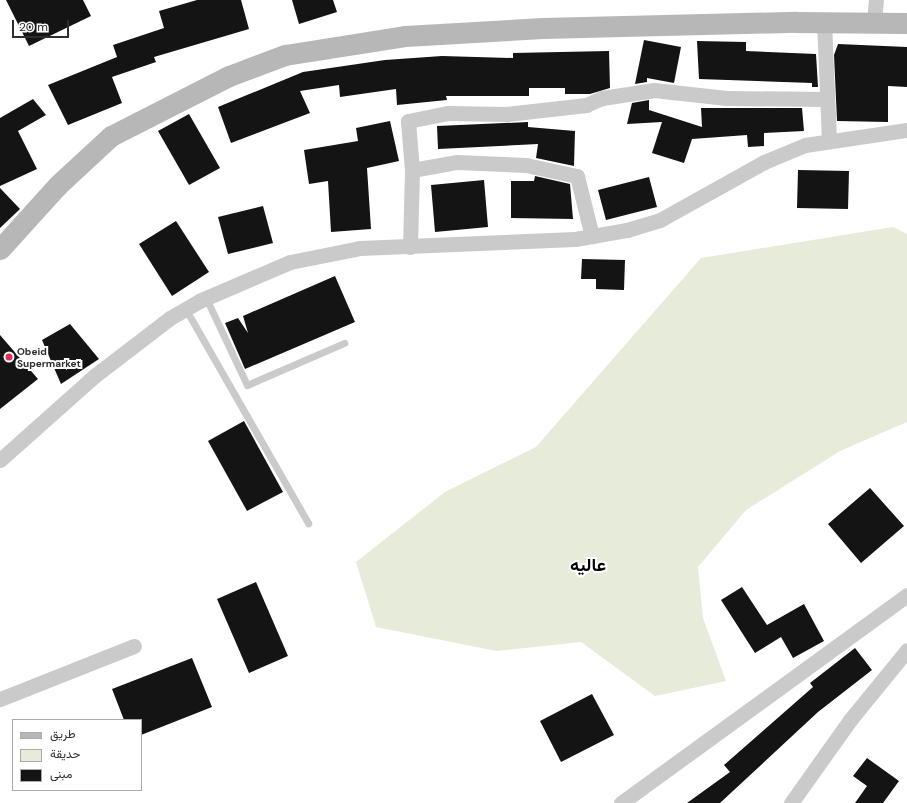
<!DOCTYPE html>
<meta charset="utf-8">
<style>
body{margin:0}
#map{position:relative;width:907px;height:803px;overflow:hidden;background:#fff;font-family:"DM Sans",Vazirmatn,sans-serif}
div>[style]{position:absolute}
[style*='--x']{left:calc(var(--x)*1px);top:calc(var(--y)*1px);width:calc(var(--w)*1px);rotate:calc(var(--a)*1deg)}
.green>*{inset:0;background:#e6ebda}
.building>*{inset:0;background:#141414}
.lane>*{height:7px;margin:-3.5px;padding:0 3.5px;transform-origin:3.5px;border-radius:3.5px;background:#cacaca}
.street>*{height:15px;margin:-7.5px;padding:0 7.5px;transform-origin:7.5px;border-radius:7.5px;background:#cacaca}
.secondary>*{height:21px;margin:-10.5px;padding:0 10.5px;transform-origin:10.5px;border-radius:10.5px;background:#b7b7b7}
.dots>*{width:11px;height:11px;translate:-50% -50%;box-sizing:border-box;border:2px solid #fff;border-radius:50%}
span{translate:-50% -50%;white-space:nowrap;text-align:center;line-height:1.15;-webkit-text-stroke:4px #fff;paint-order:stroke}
.poi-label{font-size:10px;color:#2d2d2d;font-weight:700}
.left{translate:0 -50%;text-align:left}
.town-label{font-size:18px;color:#000;font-weight:700}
.legend{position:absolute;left:12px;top:719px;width:130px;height:72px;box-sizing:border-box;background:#fff;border:1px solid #ababab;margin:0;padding:5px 7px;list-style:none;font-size:12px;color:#2d2d2d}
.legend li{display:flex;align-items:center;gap:8px;height:20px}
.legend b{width:20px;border:1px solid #ababab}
.scale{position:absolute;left:12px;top:20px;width:57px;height:18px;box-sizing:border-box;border:2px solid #2d2d2d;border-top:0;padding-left:5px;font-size:12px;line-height:14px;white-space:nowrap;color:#2d2d2d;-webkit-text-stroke:3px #fff;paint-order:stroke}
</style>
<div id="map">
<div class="green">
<i style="clip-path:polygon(893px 227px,907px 234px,907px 422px,840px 451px,746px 510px,698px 567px,703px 618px,726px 681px,655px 696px,581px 642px,497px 651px,376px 627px,356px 562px,445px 492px,536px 447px,701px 258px)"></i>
</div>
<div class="building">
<i style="clip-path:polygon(6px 0,83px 0,91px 16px,29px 46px)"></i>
<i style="clip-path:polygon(197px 0,241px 0,249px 29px,154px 57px,156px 62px,112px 77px,122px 103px,68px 125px,48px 85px,117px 57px,113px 45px,164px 28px,159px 11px)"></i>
<i style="clip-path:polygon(292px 0,333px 0,337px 12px,299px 24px)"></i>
<i style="clip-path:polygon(644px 40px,681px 47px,674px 83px,647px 78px,647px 82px,635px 84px)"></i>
<i style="clip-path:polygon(697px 41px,746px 42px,746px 51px,816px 54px,818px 87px,812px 87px,812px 83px,699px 79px)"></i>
<i style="clip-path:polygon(838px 44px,907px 47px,907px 87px,888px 86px,888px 122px,837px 121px,834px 55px)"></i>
<i style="clip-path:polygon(609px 51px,610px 88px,590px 94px,565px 94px,565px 88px,529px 88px,529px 96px,446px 96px,447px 100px,397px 105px,396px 89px,340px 97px,339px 85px,300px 91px,310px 113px,231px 143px,218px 107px,303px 72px,385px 60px,442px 56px,513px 58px,513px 53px)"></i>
<i style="clip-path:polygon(33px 99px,46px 115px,18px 131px,37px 169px,0 186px,0 118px)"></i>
<i style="clip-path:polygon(649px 100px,649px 110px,702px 127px,701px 108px,802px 108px,804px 131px,764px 133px,764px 146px,748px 147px,747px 135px,692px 139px,684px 163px,652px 153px,662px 122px,627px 124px,632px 103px)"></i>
<i style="clip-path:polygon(189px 114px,220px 168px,189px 185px,158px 131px)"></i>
<i style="clip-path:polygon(390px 121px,399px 161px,367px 168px,371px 229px,331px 232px,328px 181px,309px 184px,304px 150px,358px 141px,356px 128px)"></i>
<i style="clip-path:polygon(528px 122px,528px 127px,575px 131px,574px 166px,536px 158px,538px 144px,438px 149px,437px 126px)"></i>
<i style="clip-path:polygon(798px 170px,849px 171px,848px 209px,797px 208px)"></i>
<i style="clip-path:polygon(535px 176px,570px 184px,573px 219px,511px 218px,511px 181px,534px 181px)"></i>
<i style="clip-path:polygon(649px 177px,657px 207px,606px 220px,598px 190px)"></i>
<i style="clip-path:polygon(484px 180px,488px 227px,435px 232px,431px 185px)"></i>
<i style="clip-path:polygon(0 188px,20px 209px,0 228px)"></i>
<i style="clip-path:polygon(263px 206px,273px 243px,228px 254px,218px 217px)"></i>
<i style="clip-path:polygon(176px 221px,209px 272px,172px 296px,139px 244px)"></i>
<i style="clip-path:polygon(582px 259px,625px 260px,624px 290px,596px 289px,596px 279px,581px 279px)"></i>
<i style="clip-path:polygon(335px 276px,355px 322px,245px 369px,225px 323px,238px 318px,248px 333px,243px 316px)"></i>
<i style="clip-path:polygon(70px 324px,99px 359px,61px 384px,42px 340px)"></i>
<i style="clip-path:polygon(0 335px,38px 379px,0 409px)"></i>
<i style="clip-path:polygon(244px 421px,283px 492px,247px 511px,208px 441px)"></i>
<i style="clip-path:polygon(870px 488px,904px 526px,861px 563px,828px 524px)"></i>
<i style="clip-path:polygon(256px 582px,288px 656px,249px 673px,217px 599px)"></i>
<i style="clip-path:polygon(742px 587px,767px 625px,804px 604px,824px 641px,793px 658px,781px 637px,755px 653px,721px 600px)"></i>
<i style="clip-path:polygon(855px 648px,872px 670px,818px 712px,720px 803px,687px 803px,730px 772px,724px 765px,813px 687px,810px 683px)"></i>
<i style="clip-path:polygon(192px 658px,212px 707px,141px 735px,141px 720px,124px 720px,112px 689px)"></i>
<i style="clip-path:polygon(592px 694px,614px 735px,561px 762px,540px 721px)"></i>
<i style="clip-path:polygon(867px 758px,899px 781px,883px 803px,855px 803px,867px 786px,853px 776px)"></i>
</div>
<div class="lane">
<i style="--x:206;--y:298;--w:96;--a:64.8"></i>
<i style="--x:247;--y:385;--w:106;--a:-23.4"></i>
<i style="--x:185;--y:308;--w:248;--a:60.2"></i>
</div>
<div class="street">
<i style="--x:824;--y:21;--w:120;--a:87.6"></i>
<i style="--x:874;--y:22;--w:22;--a:-85"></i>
<i style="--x:412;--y:170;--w:49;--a:-94.7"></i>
<i style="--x:408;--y:121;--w:41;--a:-11.3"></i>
<i style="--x:448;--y:113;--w:58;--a:1"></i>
<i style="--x:506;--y:114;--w:81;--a:-6.4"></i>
<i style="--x:586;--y:105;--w:17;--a:-24"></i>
<i style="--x:602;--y:98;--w:53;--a:-8.7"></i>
<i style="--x:654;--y:90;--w:73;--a:6.3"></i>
<i style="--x:727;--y:98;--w:100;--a:0.6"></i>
<i style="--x:410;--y:247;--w:77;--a:-88.5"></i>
<i style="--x:412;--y:170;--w:46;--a:-10.1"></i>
<i style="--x:457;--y:162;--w:69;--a:2.5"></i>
<i style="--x:526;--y:165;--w:52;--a:12.2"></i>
<i style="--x:577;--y:176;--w:62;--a:76"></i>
<i style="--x:0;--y:460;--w:125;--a:-41.7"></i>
<i style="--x:93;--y:377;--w:97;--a:-37.5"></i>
<i style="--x:170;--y:318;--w:34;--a:-30"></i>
<i style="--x:199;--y:301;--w:99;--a:-23.2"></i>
<i style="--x:290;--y:262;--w:71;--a:-11.3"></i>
<i style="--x:360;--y:248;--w:215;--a:-2.4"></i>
<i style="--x:575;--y:239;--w:53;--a:-9.8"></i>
<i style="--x:627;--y:230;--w:34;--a:-17"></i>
<i style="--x:660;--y:220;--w:119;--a:-29.1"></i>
<i style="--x:764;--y:162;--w:44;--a:-22.5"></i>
<i style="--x:805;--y:145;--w:103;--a:-8.4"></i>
<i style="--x:0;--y:699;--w:144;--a:-21.6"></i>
<i style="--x:621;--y:803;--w:354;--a:-36"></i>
<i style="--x:791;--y:803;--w:102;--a:-54.6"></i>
<i style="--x:850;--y:720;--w:90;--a:-50.8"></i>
</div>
<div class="secondary">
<i style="--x:0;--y:249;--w:86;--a:-47.8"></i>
<i style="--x:58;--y:185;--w:72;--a:-42.8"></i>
<i style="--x:111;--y:136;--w:132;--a:-27"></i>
<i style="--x:229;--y:76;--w:60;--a:-20.6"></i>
<i style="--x:285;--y:55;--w:121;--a:-9"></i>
<i style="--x:405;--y:36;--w:138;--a:-3.3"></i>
<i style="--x:543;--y:28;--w:253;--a:-1.4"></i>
<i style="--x:796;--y:22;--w:111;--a:0.5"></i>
</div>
<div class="dots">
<i style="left:9px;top:357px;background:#e52e57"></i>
</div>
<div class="poi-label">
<span class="left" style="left:17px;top:357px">Obeid<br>Supermarket</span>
</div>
<div class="town-label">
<span style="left:588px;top:565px">عاليه</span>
</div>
<ul class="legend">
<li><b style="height:5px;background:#b7b7b7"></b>طريق</li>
<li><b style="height:11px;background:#e6ebda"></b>حديقة</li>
<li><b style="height:11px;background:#141414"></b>مبنى</li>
</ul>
<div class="scale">20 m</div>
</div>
